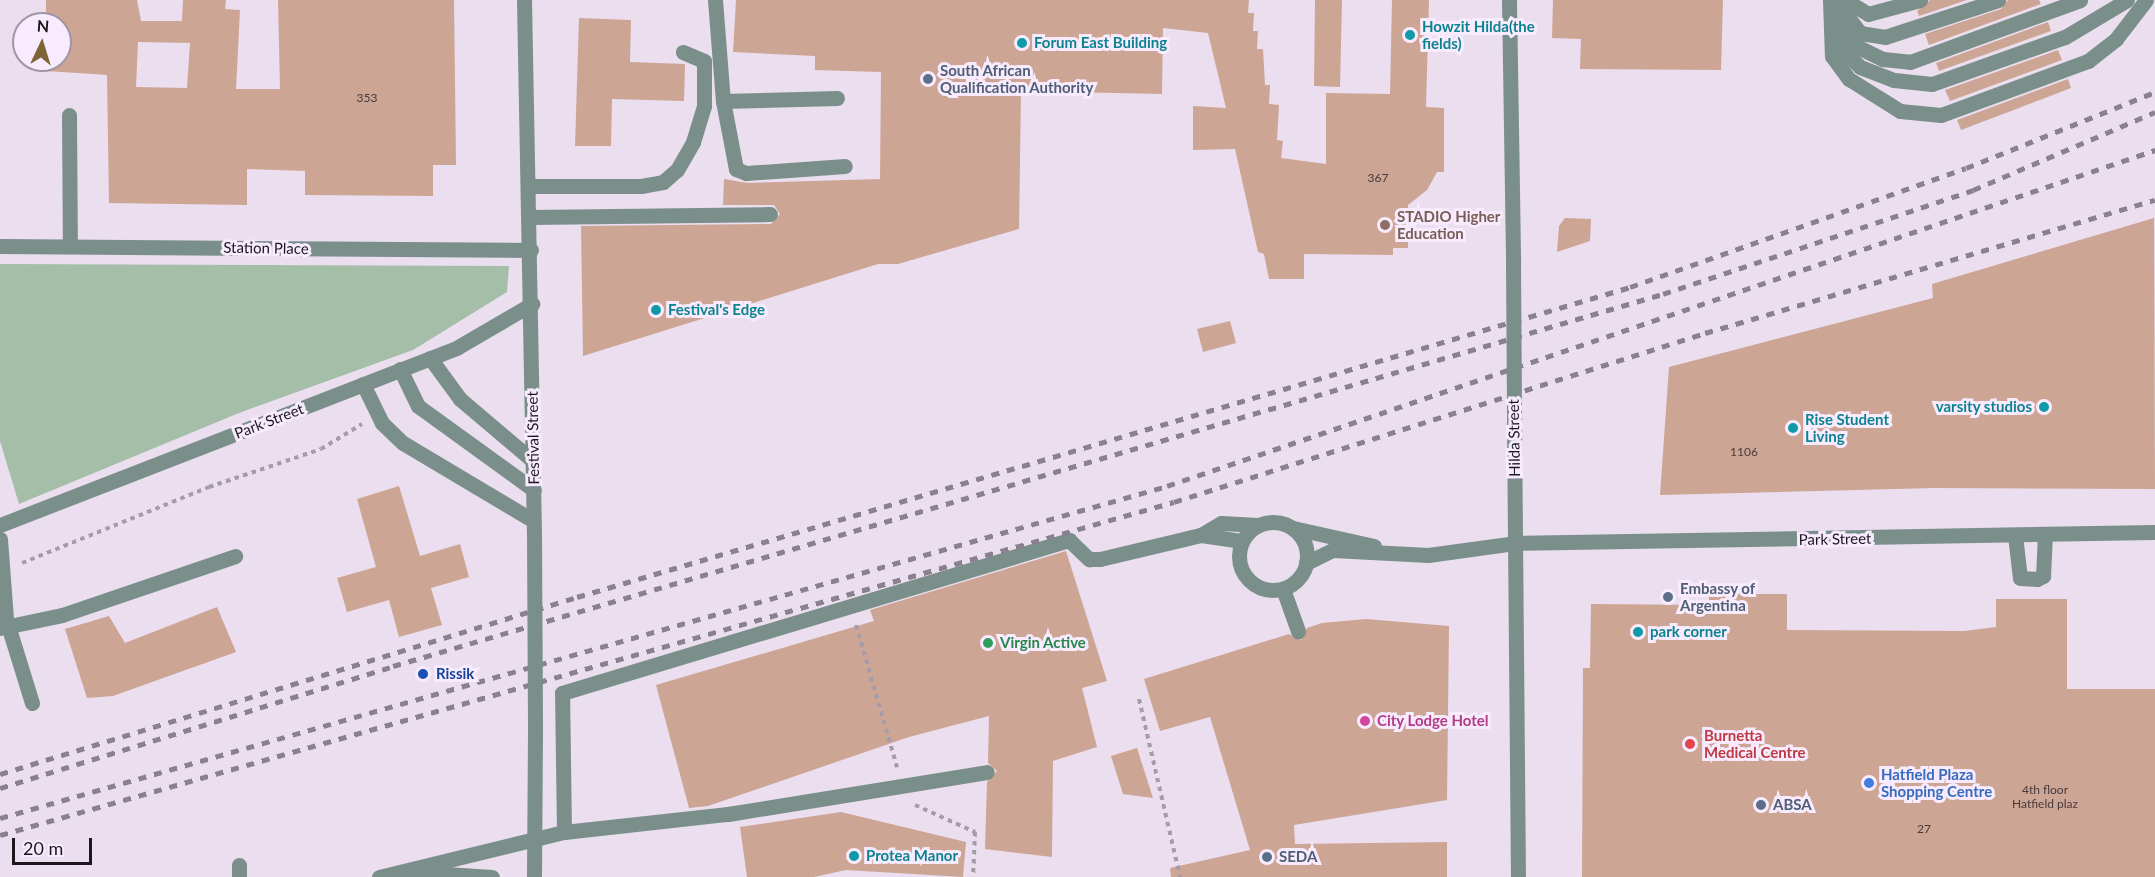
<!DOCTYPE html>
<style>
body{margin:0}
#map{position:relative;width:2155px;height:877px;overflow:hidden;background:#eadeef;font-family:Lato,sans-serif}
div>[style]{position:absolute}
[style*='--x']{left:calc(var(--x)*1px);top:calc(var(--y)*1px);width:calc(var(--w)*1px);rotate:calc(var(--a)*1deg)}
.green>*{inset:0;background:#a4bea8}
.building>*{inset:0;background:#cda594}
.path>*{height:4px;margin-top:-2px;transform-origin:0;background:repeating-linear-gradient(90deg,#a59ba9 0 4.5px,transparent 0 9px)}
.minor>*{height:15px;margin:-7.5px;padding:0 7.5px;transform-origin:7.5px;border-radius:7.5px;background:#7b8f8a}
.minor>.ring{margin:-7.5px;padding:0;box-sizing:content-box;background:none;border:15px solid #7b8f8a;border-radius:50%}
.rail>*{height:4.5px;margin-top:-2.25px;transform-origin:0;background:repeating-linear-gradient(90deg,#89818d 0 8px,transparent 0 16px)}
.minor-bridge>*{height:15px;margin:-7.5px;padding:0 7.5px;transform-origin:7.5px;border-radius:7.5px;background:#7b8f8a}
.dots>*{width:16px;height:16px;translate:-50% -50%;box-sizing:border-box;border:3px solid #f8ebfd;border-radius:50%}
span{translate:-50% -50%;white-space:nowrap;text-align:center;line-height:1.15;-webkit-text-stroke:6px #f8ebfd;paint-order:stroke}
.number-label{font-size:12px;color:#483a3b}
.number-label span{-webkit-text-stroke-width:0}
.culture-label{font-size:15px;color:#0d838f;font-weight:700}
.left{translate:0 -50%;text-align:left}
.right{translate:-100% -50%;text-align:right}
.service-label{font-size:15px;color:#4e5e75;font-weight:700}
.education-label{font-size:15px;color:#785e54;font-weight:700}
.street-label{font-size:15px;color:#1b171d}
.leisure-label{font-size:15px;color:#27864d;font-weight:700}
.transit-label{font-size:15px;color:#164399;font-weight:700}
.hotel-label{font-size:15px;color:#b23c85;font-weight:700}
.health-label{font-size:15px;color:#be3a42;font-weight:700}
.shop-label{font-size:15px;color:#366cbe;font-weight:700}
.north{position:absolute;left:12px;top:12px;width:60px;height:60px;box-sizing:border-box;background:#f8ebfd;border:2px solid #a096a3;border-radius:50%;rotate:4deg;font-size:16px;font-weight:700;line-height:24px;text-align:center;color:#1b171d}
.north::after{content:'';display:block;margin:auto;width:21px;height:27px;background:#7d6536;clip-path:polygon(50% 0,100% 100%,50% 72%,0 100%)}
.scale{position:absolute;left:12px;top:838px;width:80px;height:27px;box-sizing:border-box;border:3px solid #1b171d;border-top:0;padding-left:8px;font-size:18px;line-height:21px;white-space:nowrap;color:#1b171d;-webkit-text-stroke:4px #f8ebfd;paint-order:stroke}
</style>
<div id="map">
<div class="green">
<i style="clip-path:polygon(0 264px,509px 266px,507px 292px,413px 350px,239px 413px,19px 504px,0 441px)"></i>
</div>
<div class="building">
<i style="clip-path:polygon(evenodd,46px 0,137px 0,141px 21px,182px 21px,183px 0,226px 0,225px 9px,240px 10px,236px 89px,280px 89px,278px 0,454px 0,456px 165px,433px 165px,433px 196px,305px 195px,305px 171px,247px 169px,247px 205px,109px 203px,107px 75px,46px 71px,46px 60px,60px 60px,60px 24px,46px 24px,46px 0,138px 42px,190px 43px,187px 88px,136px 87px,138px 42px)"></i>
<i style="clip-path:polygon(736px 0,1249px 0,1248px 13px,1254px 13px,1253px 31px,1258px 31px,1257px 49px,1263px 49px,1265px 85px,1270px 85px,1269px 104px,1279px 105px,1277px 140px,1283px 141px,1281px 158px,1326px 164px,1326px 93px,1390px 94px,1392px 0,1429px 0,1426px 107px,1444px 108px,1444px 172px,1437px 172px,1427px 190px,1408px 205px,1408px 248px,1393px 248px,1393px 255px,1304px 254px,1304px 279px,1269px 279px,1264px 254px,1258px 252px,1235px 149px,1193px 150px,1193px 106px,1226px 108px,1208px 33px,1163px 28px,1162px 94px,1021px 91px,1019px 229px,898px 264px,878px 264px,583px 356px,581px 226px,771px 224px,780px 214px,774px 205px,723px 205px,724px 179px,747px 183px,880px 179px,881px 72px,815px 70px,815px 56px,733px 52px)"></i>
<i style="clip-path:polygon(1315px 0,1342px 0,1340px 87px,1314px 86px)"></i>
<i style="clip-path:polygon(1553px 0,1723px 0,1721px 70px,1580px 69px,1581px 39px,1552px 38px)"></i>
<i style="clip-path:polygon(1930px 0,1967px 0,1919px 16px,1917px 11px)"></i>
<i style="clip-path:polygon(2008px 0,2039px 0,2041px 4px,1929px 45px,1925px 34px,2001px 9px)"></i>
<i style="clip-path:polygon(579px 18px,631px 20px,630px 62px,685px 64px,684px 101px,612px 99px,611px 146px,575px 146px)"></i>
<i style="clip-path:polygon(2048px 22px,2051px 31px,1939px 71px,1936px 63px)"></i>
<i style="clip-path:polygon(2058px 50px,2062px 60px,1950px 101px,1945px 90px)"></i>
<i style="clip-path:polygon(2068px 79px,2071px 88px,1961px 130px,1957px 120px)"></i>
<i style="clip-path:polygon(1565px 218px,1591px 219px,1590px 241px,1557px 252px,1559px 226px)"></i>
<i style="clip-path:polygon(2154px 218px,2155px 489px,1934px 488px,1660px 495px,1669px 367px,1933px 298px,1932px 284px)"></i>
<i style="clip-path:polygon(1230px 321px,1236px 343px,1203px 352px,1197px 329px)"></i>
<i style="clip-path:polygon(399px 486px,420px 556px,460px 544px,469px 577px,431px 588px,442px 625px,399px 637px,389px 600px,347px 612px,337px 578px,376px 567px,357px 499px)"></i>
<i style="clip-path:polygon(1066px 551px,1107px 681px,1082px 688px,1097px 747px,1053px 761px,1052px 857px,985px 849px,987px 782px,997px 771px,988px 763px,989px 716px,909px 737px,708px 806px,689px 808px,656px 685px,874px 621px,870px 610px)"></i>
<i style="clip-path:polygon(1709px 594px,1787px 594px,1787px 630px,1964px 631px,1996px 627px,1996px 599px,2067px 599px,2067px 689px,2155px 689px,2155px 877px,1582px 877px,1583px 668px,1590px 668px,1591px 604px,1709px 605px)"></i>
<i style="clip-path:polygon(217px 607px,236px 652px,113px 696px,87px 698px,65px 629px,109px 616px,125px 643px)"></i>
<i style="clip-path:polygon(1366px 619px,1449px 626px,1447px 800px,1294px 825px,1295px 844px,1447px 842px,1447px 877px,1171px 877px,1170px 868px,1250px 850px,1210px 717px,1160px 731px,1144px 679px,1289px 634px,1301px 640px,1307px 628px,1322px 623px)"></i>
<i style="clip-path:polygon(1137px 748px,1153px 798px,1123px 794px,1111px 756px)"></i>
<i style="clip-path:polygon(841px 812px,966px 842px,963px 877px,846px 870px,814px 877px,747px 877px,740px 827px)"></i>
</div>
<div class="path">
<i style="--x:22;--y:563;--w:202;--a:-22.1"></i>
<i style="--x:209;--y:487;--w:118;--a:-18.7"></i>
<i style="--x:321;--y:449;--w:48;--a:-31.4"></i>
<i style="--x:856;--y:625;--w:148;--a:73.9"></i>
<i style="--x:1139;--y:699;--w:183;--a:77"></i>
<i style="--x:915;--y:805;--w:66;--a:24.2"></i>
<i style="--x:975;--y:832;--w:45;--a:92.5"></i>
</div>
<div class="minor">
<i style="--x:524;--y:0;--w:533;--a:88.93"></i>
<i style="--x:715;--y:0;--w:101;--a:85.5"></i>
<i style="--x:723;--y:101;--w:69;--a:79.2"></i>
<i style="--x:736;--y:169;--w:11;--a:22"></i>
<i style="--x:746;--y:173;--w:99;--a:-4"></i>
<i style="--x:1509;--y:0;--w:264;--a:89.1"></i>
<i style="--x:1830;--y:0;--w:56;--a:88"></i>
<i style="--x:1832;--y:56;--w:29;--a:54"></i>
<i style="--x:1849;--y:79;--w:60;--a:32.1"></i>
<i style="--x:1900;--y:111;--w:41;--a:5.6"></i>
<i style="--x:1941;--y:115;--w:157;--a:-20.2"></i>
<i style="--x:2088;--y:61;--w:36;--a:-38"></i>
<i style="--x:2116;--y:39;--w:49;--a:-52.4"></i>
<i style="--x:1835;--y:0;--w:51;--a:65.5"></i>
<i style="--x:1856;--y:46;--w:30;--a:26"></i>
<i style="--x:1883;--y:59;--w:27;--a:6"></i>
<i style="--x:1910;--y:62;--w:181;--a:-20"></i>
<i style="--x:1845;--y:0;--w:27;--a:31"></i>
<i style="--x:1868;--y:14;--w:54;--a:-15.1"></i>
<i style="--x:1848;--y:17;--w:20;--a:53"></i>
<i style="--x:1860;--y:33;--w:25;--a:9"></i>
<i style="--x:1885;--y:37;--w:119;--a:-18.1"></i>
<i style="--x:1837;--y:27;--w:20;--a:81"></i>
<i style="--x:1840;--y:47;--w:28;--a:45"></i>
<i style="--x:1860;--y:67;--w:36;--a:21"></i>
<i style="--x:1894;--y:80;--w:38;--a:6"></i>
<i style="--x:1932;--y:84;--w:141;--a:-19.5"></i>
<i style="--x:2065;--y:37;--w:72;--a:-30.8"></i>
<i style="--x:723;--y:101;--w:114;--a:-1.5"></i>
<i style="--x:69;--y:115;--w:131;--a:89.6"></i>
<i style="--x:529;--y:186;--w:112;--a:0"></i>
<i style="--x:641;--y:186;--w:22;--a:-10"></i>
<i style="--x:663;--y:182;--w:18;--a:-41"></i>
<i style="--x:677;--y:170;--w:32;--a:-60"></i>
<i style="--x:693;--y:142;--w:38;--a:-73"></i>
<i style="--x:704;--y:106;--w:45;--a:-90"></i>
<i style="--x:704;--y:61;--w:23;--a:-157"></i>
<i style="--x:530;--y:217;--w:240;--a:-0.7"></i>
<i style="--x:0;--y:246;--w:531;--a:0.43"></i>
<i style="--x:430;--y:358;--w:51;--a:53.8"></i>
<i style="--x:460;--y:399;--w:96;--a:40.3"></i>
<i style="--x:400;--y:369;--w:41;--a:64.1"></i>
<i style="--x:418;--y:406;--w:143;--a:35.9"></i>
<i style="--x:363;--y:384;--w:43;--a:64"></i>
<i style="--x:382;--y:423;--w:29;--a:44"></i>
<i style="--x:403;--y:443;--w:152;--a:30.8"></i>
<i style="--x:1514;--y:422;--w:455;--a:89.5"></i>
<i class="ring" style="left:1239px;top:522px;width:53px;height:53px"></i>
<i style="--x:0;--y:525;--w:491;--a:-21.2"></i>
<i style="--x:458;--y:347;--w:86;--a:-30.2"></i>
<i style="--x:1293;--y:528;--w:83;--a:12.5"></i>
<i style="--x:1201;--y:535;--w:23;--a:-31"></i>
<i style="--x:1221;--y:523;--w:37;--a:3"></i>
<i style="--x:2015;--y:535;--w:43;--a:83.4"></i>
<i style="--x:2020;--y:578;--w:17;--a:3"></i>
<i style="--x:2037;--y:579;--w:7;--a:-27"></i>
<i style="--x:2043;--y:576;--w:42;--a:-87.3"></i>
<i style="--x:0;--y:539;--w:80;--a:85.7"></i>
<i style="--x:6;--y:619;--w:88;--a:72.8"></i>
<i style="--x:1306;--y:563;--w:30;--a:-26"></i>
<i style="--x:1333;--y:550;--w:95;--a:3"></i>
<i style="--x:1428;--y:555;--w:89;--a:-7.8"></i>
<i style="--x:1516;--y:543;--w:639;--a:-0.99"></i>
<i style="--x:1283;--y:589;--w:45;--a:70.3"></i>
<i style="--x:0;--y:628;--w:63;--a:-11.8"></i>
<i style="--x:62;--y:615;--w:183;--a:-18.8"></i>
<i style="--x:564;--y:832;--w:139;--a:-90.8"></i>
<i style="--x:562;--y:693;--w:530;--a:-16.79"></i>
<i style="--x:1069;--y:540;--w:28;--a:44"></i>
<i style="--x:1089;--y:559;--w:11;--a:0"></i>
<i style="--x:1100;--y:559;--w:104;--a:-13.4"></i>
<i style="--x:1201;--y:535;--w:40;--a:8.5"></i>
<i style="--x:239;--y:865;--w:12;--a:90"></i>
<i style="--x:417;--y:872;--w:75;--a:3.8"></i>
<i style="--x:379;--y:877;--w:190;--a:-13.7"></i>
<i style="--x:564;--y:832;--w:165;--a:-6.3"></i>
<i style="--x:728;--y:814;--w:262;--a:-9.2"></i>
<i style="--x:534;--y:877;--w:152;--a:-89.6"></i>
</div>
<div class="rail">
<i style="--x:0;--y:774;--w:604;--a:-17.05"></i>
<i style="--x:577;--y:597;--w:1098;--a:-16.4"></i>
<i style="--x:1630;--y:287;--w:356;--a:-19.5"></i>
<i style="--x:1966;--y:168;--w:204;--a:-21.9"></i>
<i style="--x:0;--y:788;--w:412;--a:-17.2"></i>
<i style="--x:393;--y:666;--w:1323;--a:-16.33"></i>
<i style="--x:1663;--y:294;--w:327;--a:-18.5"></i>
<i style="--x:1973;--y:190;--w:198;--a:-23.2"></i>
<i style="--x:0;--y:818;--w:1213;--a:-15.88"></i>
<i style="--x:1167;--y:486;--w:1044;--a:-18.78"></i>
<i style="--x:0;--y:835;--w:1220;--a:-15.84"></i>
<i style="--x:1174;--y:502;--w:557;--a:-17.65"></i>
<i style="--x:1705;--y:333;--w:469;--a:-16.5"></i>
</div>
<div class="minor-bridge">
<i style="--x:1513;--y:264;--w:158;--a:89.6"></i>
<i style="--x:534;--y:533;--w:192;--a:89.7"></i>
</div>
<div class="dots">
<i style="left:1410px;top:35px;background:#0f9aa8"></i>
<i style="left:1022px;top:43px;background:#0f9aa8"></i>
<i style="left:928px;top:79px;background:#5c6f8a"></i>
<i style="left:1385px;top:225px;background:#8d6e63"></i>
<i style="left:656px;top:310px;background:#0f9aa8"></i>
<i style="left:2044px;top:407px;background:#0f9aa8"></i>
<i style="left:1793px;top:428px;background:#0f9aa8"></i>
<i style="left:1668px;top:597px;background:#5c6f8a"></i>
<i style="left:1638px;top:632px;background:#0f9aa8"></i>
<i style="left:988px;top:643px;background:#2e9e5b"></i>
<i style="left:423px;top:674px;background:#1a4fb4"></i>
<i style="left:1365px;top:721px;background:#d1479c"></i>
<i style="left:1690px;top:744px;background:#e0444e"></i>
<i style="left:1869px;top:783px;background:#3f7fe0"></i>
<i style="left:1761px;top:805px;background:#5c6f8a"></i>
<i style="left:854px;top:856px;background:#0f9aa8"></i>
<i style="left:1267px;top:857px;background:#5c6f8a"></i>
</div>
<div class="number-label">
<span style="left:367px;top:98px">353</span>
<span style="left:1378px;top:178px">367</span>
<span style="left:1744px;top:452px">1106</span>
<span style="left:2045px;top:797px">4th floor<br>Hatfield plaz</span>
<span style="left:1924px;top:829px">27</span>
</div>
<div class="culture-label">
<span class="left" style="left:1422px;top:35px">Howzit Hilda(the<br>fields)</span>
<span class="left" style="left:1034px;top:43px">Forum East Building</span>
<span class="left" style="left:668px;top:310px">Festival's Edge</span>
<span class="right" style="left:2032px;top:407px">varsity studios</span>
<span class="left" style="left:1805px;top:428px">Rise Student<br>Living</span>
<span class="left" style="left:1650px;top:632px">park corner</span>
<span class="left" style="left:866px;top:856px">Protea Manor</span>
</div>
<div class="service-label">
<span class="left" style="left:940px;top:79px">South African<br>Qualification Authority</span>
<span class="left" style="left:1680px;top:597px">Embassy of<br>Argentina</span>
<span class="left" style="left:1773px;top:805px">ABSA</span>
<span class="left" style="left:1279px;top:857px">SEDA</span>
</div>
<div class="education-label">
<span class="left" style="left:1397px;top:225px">STADIO Higher<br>Education</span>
</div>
<div class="street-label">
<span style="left:266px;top:248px;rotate:1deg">Station Place</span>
<span style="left:269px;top:421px;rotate:-21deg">Park Street</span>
<span style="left:533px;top:438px;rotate:-91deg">Festival Street</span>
<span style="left:1514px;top:438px;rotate:-91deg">Hilda Street</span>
<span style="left:1835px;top:539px;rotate:-1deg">Park Street</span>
</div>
<div class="leisure-label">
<span class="left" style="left:1000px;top:643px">Virgin Active</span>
</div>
<div class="transit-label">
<span class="left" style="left:436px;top:674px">Rissik</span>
</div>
<div class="hotel-label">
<span class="left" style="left:1377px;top:721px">City Lodge Hotel</span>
</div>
<div class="health-label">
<span class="left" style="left:1704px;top:744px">Burnetta<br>Medical Centre</span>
</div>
<div class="shop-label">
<span class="left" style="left:1881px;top:783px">Hatfield Plaza<br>Shopping Centre</span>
</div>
<div class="north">N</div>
<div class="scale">20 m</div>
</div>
